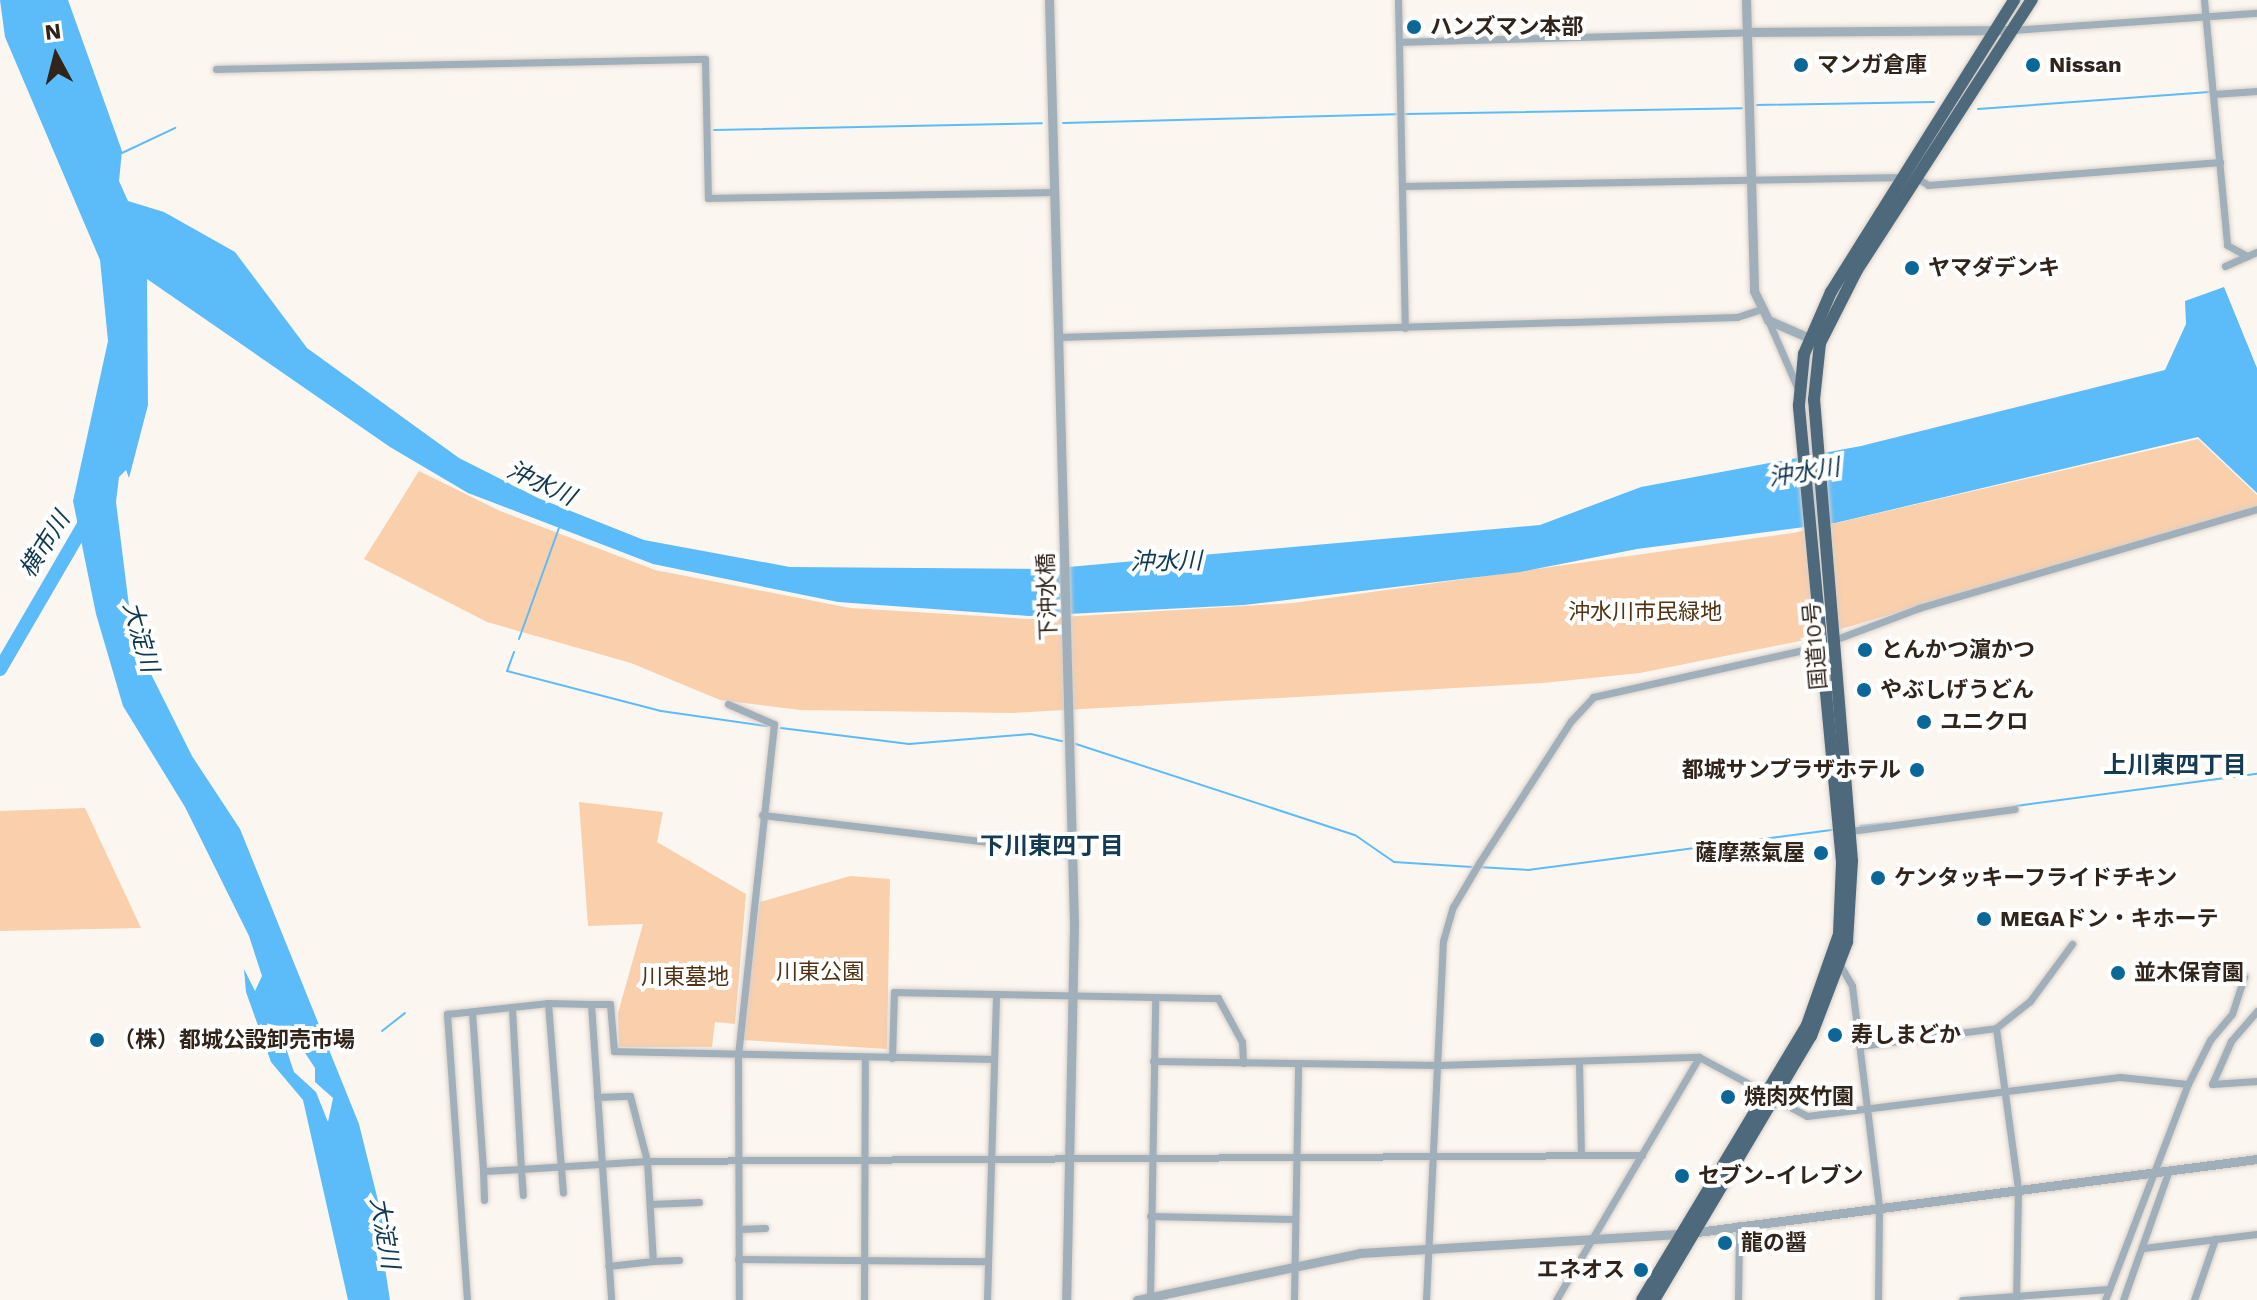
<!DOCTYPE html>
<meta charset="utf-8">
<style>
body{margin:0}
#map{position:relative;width:2257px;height:1300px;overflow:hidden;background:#fcf6f0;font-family:"Work Sans","Noto Sans JP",sans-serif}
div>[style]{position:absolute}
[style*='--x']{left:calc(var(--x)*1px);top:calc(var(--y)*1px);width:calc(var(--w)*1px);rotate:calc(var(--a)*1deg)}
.green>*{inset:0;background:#f9cfac}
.water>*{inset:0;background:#5cbbf9}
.stream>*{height:2px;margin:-1px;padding:0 1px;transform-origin:1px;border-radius:1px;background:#5cbbf9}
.river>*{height:14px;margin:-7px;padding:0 7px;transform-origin:7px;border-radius:7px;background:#5cbbf9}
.roads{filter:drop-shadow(0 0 2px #d7d0ca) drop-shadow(0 0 2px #d7d0ca)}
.minor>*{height:7px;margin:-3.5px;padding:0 3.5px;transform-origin:3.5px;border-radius:3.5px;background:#a1afba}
.tertiary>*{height:9px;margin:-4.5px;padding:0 4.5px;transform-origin:4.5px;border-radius:4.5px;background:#a1afba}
.trunk>*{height:12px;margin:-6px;padding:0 6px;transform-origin:6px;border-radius:6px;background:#4e687c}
.dots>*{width:22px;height:22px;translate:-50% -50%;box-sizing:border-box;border:4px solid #fff;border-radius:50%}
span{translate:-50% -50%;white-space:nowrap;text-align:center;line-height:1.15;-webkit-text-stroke:8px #fff;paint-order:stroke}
.poi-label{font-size:22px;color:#30241b;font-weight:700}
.left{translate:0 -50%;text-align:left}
.right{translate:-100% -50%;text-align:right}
.street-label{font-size:22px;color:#30241b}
.park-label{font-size:22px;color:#513214}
.water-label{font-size:24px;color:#0f3851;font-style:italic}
.neighbourhood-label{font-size:24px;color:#153b53;font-weight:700}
.north{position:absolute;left:16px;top:16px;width:80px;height:80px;-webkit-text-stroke:6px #fff;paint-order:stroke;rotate:353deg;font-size:22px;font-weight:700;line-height:32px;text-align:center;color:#30241b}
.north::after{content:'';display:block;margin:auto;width:28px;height:36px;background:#30241b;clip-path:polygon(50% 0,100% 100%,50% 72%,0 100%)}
</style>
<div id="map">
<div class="green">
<i style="clip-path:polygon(2198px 439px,2257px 495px,2257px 507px,1800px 641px,1640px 673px,1543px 683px,1013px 713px,800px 710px,720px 700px,631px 663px,487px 622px,364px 559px,419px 471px,500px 511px,655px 570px,850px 608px,1029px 619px,1293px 603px,1793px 533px)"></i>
<i style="clip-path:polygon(579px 802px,663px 812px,657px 842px,746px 894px,735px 1024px,715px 1022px,712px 1047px,619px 1047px,618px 1013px,643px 924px,588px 926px)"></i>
<i style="clip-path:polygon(85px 808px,141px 928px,0 931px,0 811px)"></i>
<i style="clip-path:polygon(850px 876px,890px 879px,887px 1049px,742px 1040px,760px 902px)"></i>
</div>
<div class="water">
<i style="clip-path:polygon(evenodd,0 0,68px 0,122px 151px,119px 181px,128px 201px,164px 212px,235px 252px,307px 348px,459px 458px,538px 498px,644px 540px,790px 567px,1046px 569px,1540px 525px,1641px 487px,1861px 446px,2165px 370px,2186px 324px,2185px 301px,2224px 287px,2257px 368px,2257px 493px,2198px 437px,1835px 523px,1637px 549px,1520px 572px,1244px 605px,1029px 616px,838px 602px,653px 564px,468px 493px,390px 447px,147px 279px,148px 405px,129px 478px,126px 470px,119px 477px,116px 502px,133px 638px,192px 756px,240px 829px,359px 1124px,390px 1249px,380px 1236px,390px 1300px,348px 1300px,303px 1100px,271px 1062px,246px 992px,244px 969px,255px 991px,262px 976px,249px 936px,185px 807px,123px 706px,96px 614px,73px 501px,108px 341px,100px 260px,5px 37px,0 0,291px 1032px,315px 1068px,315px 1082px,333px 1098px,328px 1122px,316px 1092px,294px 1072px,287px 1051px,291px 1032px)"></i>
</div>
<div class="stream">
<i style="--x:1757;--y:105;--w:177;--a:-1"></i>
<i style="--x:1978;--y:109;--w:232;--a:-4.2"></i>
<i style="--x:1406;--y:114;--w:336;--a:-1"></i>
<i style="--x:1063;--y:123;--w:333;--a:-1.5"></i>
<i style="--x:714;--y:130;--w:328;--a:-1.2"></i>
<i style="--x:122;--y:153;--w:59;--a:-25.3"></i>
<i style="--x:519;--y:639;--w:118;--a:-70.2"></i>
<i style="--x:514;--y:652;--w:20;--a:110"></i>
<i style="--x:507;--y:671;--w:159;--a:14.6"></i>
<i style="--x:661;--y:711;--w:107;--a:8.1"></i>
<i style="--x:781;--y:728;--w:129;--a:7.1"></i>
<i style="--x:909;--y:744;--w:122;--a:-4.7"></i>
<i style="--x:1031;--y:734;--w:32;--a:13"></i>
<i style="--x:1076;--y:744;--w:293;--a:18.1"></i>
<i style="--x:1355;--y:835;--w:47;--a:34.7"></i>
<i style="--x:1394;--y:862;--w:78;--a:3.7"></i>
<i style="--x:2016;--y:806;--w:243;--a:-7.6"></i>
<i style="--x:1860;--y:826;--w:27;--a:-6"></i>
<i style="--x:1478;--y:867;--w:50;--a:3.4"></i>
<i style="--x:1528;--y:870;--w:308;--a:-7.5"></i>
<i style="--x:382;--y:1031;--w:29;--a:-38"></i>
<i style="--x:325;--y:1046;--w:31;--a:-15"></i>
</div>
<div class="river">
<i style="--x:0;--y:669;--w:177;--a:-59.8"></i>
</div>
<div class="roads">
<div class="minor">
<i style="--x:1398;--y:0;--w:328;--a:88.8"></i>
<i style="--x:2204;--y:0;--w:246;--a:84.6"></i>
<i style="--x:2227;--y:245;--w:23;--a:29"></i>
<i style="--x:2012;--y:30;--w:246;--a:-4"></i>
<i style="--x:1399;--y:42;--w:348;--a:-1.6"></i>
<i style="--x:216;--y:69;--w:489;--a:-1.2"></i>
<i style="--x:705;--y:59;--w:139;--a:88.8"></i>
<i style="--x:708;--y:198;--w:346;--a:-1"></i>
<i style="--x:2213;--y:94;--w:44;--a:-3.9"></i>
<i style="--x:1917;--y:178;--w:13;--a:32"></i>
<i style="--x:1928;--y:185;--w:293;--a:-4.5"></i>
<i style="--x:1402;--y:186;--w:502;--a:-1.03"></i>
<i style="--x:2225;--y:266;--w:35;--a:-24"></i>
<i style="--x:1768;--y:320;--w:75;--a:66.5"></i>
<i style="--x:1057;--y:337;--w:680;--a:-1.68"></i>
<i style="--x:1737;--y:317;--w:23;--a:-18"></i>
<i style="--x:1834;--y:640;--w:91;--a:-20.6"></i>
<i style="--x:1919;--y:608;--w:352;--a:-16.3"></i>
<i style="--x:728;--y:704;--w:50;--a:23.5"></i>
<i style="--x:774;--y:724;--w:333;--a:96.2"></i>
<i style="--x:738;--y:1055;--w:245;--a:89.8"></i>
<i style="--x:762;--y:815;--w:313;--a:6.8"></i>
<i style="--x:1850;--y:831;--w:166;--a:-7.6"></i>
<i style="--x:1840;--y:965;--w:24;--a:60"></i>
<i style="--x:1852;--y:986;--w:223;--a:83"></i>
<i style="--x:1879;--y:1207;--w:93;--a:90.6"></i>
<i style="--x:548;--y:1003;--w:190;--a:85.5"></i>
<i style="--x:591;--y:1004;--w:19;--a:0"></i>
<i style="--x:610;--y:1004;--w:47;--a:85.1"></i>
<i style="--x:614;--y:1051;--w:379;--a:1.2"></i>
<i style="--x:512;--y:1009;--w:160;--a:86.8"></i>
<i style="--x:521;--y:1169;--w:126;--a:-3.6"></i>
<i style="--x:647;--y:1161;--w:995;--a:-0.35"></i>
<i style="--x:2257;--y:1011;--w:40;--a:131"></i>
<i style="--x:2231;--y:1041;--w:47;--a:113.8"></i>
<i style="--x:2212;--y:1084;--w:45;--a:-3.8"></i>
<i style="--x:472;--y:1012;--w:159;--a:86"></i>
<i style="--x:483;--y:1171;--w:38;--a:-3"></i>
<i style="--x:521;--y:1169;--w:26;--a:86"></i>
<i style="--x:1996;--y:1028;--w:162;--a:82.2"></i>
<i style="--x:2018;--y:1189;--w:111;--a:91"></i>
<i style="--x:1860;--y:1046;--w:137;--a:-7.5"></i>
<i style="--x:1996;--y:1028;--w:43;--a:-38.5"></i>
<i style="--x:2030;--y:1001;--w:71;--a:-53.6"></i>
<i style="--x:892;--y:1058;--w:66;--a:-88.3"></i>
<i style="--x:894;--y:992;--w:324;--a:1.1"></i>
<i style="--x:1218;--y:998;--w:50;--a:61.4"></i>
<i style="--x:1242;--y:1042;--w:21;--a:87"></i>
<i style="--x:1153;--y:1061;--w:286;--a:0.8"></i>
<i style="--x:1439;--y:1065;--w:260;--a:-1.8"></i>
<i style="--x:1699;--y:1057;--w:76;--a:28.2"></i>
<i style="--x:1579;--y:1062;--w:93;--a:88.8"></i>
<i style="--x:597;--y:1097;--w:33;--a:-2"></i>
<i style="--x:630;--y:1096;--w:67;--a:75.3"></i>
<i style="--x:647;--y:1161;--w:100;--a:86.6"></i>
<i style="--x:653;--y:1261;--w:45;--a:173.7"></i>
<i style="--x:1775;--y:1099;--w:36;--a:28"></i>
<i style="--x:1807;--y:1116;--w:315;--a:-7.1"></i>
<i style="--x:2120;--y:1077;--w:68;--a:5.9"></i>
<i style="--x:483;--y:1171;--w:29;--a:88"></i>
<i style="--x:650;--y:1204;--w:49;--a:-2.3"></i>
<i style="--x:1150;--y:1216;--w:145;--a:1.2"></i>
<i style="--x:739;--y:1229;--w:26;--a:-2"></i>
<i style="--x:2143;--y:1248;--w:115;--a:-7"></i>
<i style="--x:738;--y:1259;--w:249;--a:0.5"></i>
<i style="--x:653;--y:1261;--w:26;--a:-2"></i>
<i style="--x:467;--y:1300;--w:287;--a:-94"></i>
<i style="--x:447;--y:1014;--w:102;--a:-6.2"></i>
<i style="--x:548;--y:1003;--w:43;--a:1.3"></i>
<i style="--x:591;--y:1004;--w:297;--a:86.1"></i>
<i style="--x:864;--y:1300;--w:242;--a:-89.8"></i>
<i style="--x:987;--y:1300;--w:306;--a:-88.3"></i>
<i style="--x:1150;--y:1300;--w:301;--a:-89"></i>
<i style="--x:1294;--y:1300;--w:236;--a:-89"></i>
<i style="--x:1426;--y:1300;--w:359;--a:-87.3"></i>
<i style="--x:1443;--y:941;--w:35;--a:-74"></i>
<i style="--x:1453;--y:907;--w:51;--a:-59.4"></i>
<i style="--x:1479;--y:863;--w:169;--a:-57.1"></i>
<i style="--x:1571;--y:721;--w:33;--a:-47"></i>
<i style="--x:1593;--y:697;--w:235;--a:-12.6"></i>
<i style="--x:1556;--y:1300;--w:282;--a:-59.5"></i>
<i style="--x:1738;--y:1300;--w:75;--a:-89.2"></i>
<i style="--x:1962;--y:1300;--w:147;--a:-4.3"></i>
<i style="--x:2105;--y:1300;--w:231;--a:-69"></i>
<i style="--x:2188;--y:1084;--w:49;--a:-63.4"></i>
<i style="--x:2210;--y:1040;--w:34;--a:-50"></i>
<i style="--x:2232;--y:1014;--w:40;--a:-72"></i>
<i style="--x:2123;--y:1300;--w:138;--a:-70.5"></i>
<i style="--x:2194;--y:1300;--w:65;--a:-71"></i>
</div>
<div class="tertiary">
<i style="--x:1049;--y:0;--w:926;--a:88.45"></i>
<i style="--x:1074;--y:926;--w:374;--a:91.2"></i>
<i style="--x:1746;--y:0;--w:291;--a:88.4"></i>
<i style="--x:1754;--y:291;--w:32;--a:64"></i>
<i style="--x:1768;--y:320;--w:52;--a:23.6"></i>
<i style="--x:1747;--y:32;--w:265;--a:-0.4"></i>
<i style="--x:1137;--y:1300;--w:228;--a:-11.9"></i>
<i style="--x:1360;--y:1253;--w:323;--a:-3.4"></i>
<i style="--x:1682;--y:1234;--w:580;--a:-7.43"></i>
</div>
<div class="trunk">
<i style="--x:1642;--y:1300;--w:321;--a:-59"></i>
<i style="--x:1807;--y:1025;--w:96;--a:-70.6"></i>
<i style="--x:1839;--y:934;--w:72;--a:-87.6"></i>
<i style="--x:1842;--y:862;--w:459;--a:-95.4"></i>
<i style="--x:1799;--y:405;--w:51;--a:-84.4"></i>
<i style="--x:1804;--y:354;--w:68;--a:-66.5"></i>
<i style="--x:1831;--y:292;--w:345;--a:-57.9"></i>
<i style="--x:1654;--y:1300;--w:307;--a:-59.3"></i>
<i style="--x:1811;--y:1036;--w:101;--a:-69"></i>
<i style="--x:1847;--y:942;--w:81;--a:-86.5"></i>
<i style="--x:1852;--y:861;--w:463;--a:-94.7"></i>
<i style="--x:1814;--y:400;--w:57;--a:-84"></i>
<i style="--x:1820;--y:343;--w:82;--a:-63.1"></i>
<i style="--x:1857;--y:270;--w:322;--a:-57.1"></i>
</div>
</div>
<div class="dots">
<i style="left:1414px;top:27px;background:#0b6797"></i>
<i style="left:1801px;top:65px;background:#0b6797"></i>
<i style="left:2033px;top:65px;background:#0b6797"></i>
<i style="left:1912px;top:268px;background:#0b6797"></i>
<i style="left:1865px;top:650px;background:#0b6797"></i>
<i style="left:1864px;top:690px;background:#0b6797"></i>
<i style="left:1924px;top:722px;background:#0b6797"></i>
<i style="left:1917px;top:770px;background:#0b6797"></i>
<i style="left:1821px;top:853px;background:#0b6797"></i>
<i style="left:1878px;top:878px;background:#0b6797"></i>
<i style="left:1984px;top:919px;background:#0b6797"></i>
<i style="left:2118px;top:973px;background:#0b6797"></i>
<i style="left:1835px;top:1035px;background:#0b6797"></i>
<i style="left:97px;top:1040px;background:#0b6797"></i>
<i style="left:1728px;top:1097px;background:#0b6797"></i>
<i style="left:1682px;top:1176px;background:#0b6797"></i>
<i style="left:1725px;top:1243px;background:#0b6797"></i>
<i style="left:1641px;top:1270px;background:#0b6797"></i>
</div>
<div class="poi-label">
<span class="left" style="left:1430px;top:27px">ハンズマン本部</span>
<span class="left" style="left:1817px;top:65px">マンガ倉庫</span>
<span class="left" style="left:2049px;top:65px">Nissan</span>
<span class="left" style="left:1928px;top:268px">ヤマダデンキ</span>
<span class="left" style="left:1881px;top:650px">とんかつ濵かつ</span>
<span class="left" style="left:1880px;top:690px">やぶしげうどん</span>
<span class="left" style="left:1940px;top:722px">ユニクロ</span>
<span class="right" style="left:1901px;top:770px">都城サンプラザホテル</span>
<span class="right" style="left:1805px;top:853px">薩摩蒸氣屋</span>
<span class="left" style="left:1894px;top:878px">ケンタッキーフライドチキン</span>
<span class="left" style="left:2000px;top:919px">MEGAドン・キホーテ</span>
<span class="left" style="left:2134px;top:973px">並木保育園</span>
<span class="left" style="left:1851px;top:1035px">寿しまどか</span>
<span class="left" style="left:113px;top:1040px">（株）都城公設卸売市場</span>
<span class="left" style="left:1744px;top:1097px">焼肉夾竹園</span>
<span class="left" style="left:1698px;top:1176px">セブン-イレブン</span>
<span class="left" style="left:1741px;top:1243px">龍の醤</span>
<span class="right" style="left:1625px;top:1270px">エネオス</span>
</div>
<div class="street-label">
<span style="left:1047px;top:597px;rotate:-92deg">下沖水橋</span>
<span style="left:1815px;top:646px;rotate:-95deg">国道10号</span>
</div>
<div class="park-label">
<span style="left:1645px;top:612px">沖水川市民緑地</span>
<span style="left:820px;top:972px">川東公園</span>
<span style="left:685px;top:977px">川東墓地</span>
</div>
<div class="water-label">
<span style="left:1804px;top:473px;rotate:-9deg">沖水川</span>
<span style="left:541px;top:484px;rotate:25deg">沖水川</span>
<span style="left:45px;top:545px;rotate:-58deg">横市川</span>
<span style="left:1166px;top:562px;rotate:-1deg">沖水川</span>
<span style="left:140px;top:637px;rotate:74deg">大淀川</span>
<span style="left:384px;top:1233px;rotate:80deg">大淀川</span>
</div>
<div class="neighbourhood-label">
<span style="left:2175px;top:766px">上川東四丁目</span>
<span style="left:1052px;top:847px">下川東四丁目</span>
</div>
<div class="north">N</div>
</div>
